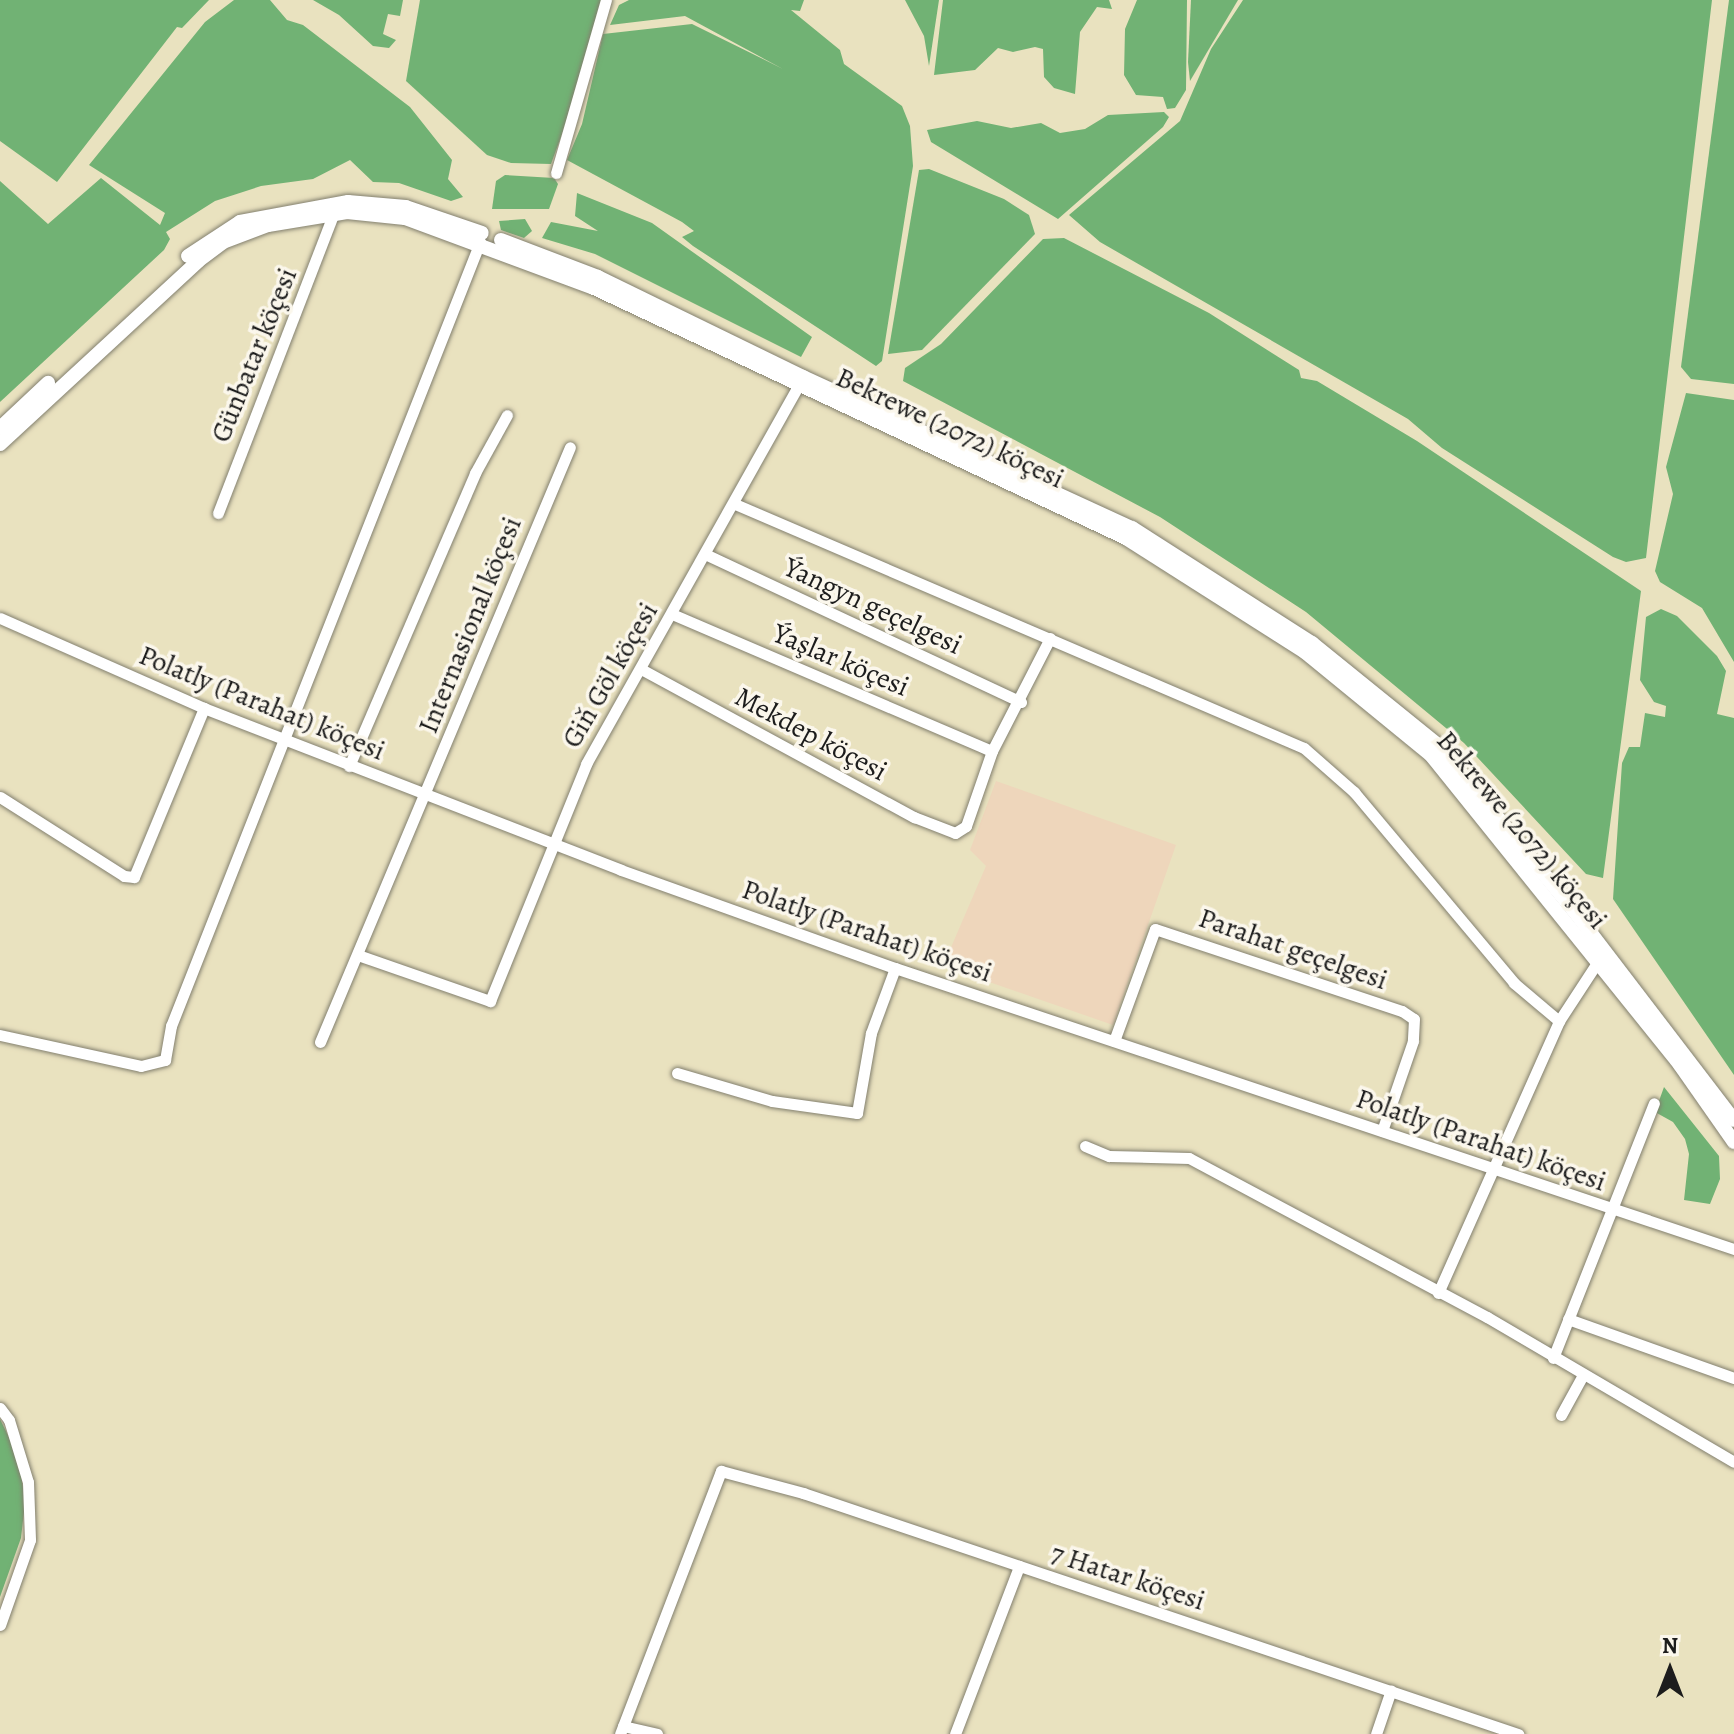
<!DOCTYPE html>
<meta charset="utf-8">
<style>
body{margin:0}
#map{position:relative;width:1734px;height:1734px;overflow:hidden;background:#e9e2bf;font-family:Alegreya,serif}
div>[style]{position:absolute}
[style*='--x']{left:calc(var(--x)*1px);top:calc(var(--y)*1px);width:calc(var(--w)*1px);rotate:calc(var(--a)*1deg)}
.built>*{inset:0;background:#eed6bb}
.forest>*{inset:0;background:#71b274}
.roads{filter:drop-shadow(0 0 2px #827f6e) drop-shadow(0 0 2px #827f6e)}
.minor>*{height:11px;margin:-5.5px;padding:0 5.5px;transform-origin:5.5px;border-radius:5.5px;background:#fff}
.major>*{height:14px;margin:-7px;padding:0 7px;transform-origin:7px;border-radius:7px;background:#fff}
span{translate:-50% -50%;white-space:nowrap;text-align:center;line-height:1.15;-webkit-text-stroke:7px #fbf7ec;paint-order:stroke}
.street-label{font-size:28px;color:#1c1c1c}
.north{position:absolute;left:1630px;top:1630px;width:80px;height:80px;-webkit-text-stroke:6px #fbf7ec;paint-order:stroke;rotate:0deg;font-size:22px;font-weight:700;line-height:32px;text-align:center;color:#1c1c1c}
.north::after{content:'';display:block;margin:auto;width:28px;height:36px;background:#1c1c1c;clip-path:polygon(50% 0,100% 100%,50% 72%,0 100%)}
</style>
<div id="map">
<div class="built">
<i style="clip-path:polygon(996px 781px,1176px 845px,1113px 1025px,943px 966px,986px 866px,970px 850px)"></i>
</div>
<div class="forest">
<i style="clip-path:polygon(0 0,209px 0,182px 28px,177px 27px,57px 182px,0 141px)"></i>
<i style="clip-path:polygon(234px 0,270px 0,287px 20px,303px 25px,410px 107px,452px 160px,448px 179px,463px 197px,451px 201px,399px 183px,373px 182px,350px 160px,313px 179px,261px 186px,215px 201px,166px 232px,170px 239px,164px 250px,0 402px,0 181px,48px 224px,101px 178px,160px 225px,165px 213px,89px 165px,205px 22px)"></i>
<i style="clip-path:polygon(313px 0,403px 0,400px 16px,388px 14px,383px 34px,396px 40px,389px 48px,373px 46px,339px 15px)"></i>
<i style="clip-path:polygon(420px 0,603px 0,580px 85px,551px 164px,511px 163px,487px 155px,406px 81px)"></i>
<i style="clip-path:polygon(629px 0,804px 0,800px 11px,791px 10px,840px 50px,844px 64px,902px 106px,910px 126px,913px 166px,882px 361px,876px 366px,693px 246px,682px 237px,694px 231px,682px 222px,567px 160px,582px 124px,603px 34px,692px 24px,783px 69px,685px 16px,610px 25px,619px 5px)"></i>
<i style="clip-path:polygon(905px 0,939px 0,929px 66px,924px 36px)"></i>
<i style="clip-path:polygon(943px 0,1109px 0,1112px 9px,1097px 7px,1080px 32px,1075px 94px,1054px 88px,1044px 77px,1043px 49px,1035px 47px,1013px 52px,998px 48px,975px 70px,934px 75px)"></i>
<i style="clip-path:polygon(1137px 0,1187px 0,1186px 90px,1175px 108px,1167px 109px,1163px 97px,1136px 95px,1124px 75px,1125px 29px)"></i>
<i style="clip-path:polygon(1191px 0,1238px 0,1190px 81px,1188px 62px)"></i>
<i style="clip-path:polygon(1243px 0,1712px 0,1646px 558px,1626px 562px,1613px 557px,1442px 448px,1408px 419px,1100px 242px,1069px 215px,1180px 121px,1211px 49px)"></i>
<i style="clip-path:polygon(1729px 0,1734px 0,1734px 384px,1691px 379px,1681px 367px)"></i>
<i style="clip-path:polygon(1164px 112px,1169px 117px,1163px 127px,1058px 219px,931px 142px,927px 130px,977px 121px,1011px 128px,1041px 123px,1060px 133px,1085px 129px,1108px 115px)"></i>
<i style="clip-path:polygon(929px 169px,1004px 199px,1029px 215px,1035px 234px,922px 350px,888px 354px,919px 170px)"></i>
<i style="clip-path:polygon(505px 175px,554px 178px,558px 184px,549px 209px,492px 209px,496px 181px)"></i>
<i style="clip-path:polygon(577px 193px,652px 223px,812px 337px,801px 357px,595px 254px,542px 238px,551px 222px,598px 231px,575px 216px)"></i>
<i style="clip-path:polygon(525px 219px,532px 231px,524px 238px,501px 230px,499px 221px)"></i>
<i style="clip-path:polygon(1064px 238px,1209px 313px,1299px 370px,1301px 378px,1317px 381px,1417px 441px,1641px 591px,1603px 878px,1586px 874px,1464px 743px,1306px 612px,1160px 517px,903px 381px,905px 368px,941px 344px,1043px 239px)"></i>
<i style="clip-path:polygon(1686px 393px,1734px 400px,1734px 662px,1702px 608px,1660px 582px,1655px 571px,1673px 494px,1666px 467px)"></i>
<i style="clip-path:polygon(1661px 609px,1677px 616px,1717px 656px,1726px 671px,1717px 714px,1734px 718px,1734px 1075px,1613px 899px,1622px 763px,1629px 747px,1640px 747px,1645px 713px,1665px 717px,1666px 706px,1654px 702px,1640px 680px,1646px 617px)"></i>
<i style="clip-path:polygon(1664px 1087px,1719px 1156px,1720px 1179px,1710px 1204px,1684px 1200px,1689px 1154px,1685px 1139px,1673px 1122px,1655px 1112px)"></i>
<i style="clip-path:polygon(0 1419px,19px 1458px,25px 1503px,21px 1538px,0 1597px)"></i>
</div>
<div class="roads">
<div class="minor">
<i style="--x:556;--y:173;--w:180;--a:-73.9"></i>
<i style="--x:735;--y:504;--w:619;--a:23.21"></i>
<i style="--x:1304;--y:748;--w:67;--a:41.3"></i>
<i style="--x:1354;--y:792;--w:249;--a:50"></i>
<i style="--x:1514;--y:983;--w:59;--a:40.2"></i>
<i style="--x:218;--y:513;--w:322;--a:-68.9"></i>
<i style="--x:705;--y:554;--w:349;--a:25.1"></i>
<i style="--x:672;--y:614;--w:348;--a:23.2"></i>
<i style="--x:0;--y:618;--w:223;--a:23.8"></i>
<i style="--x:204;--y:708;--w:447;--a:21.2"></i>
<i style="--x:621;--y:870;--w:291;--a:19.7"></i>
<i style="--x:895;--y:968;--w:885;--a:18.52"></i>
<i style="--x:641;--y:669;--w:311;--a:28.5"></i>
<i style="--x:914;--y:817;--w:44;--a:21.3"></i>
<i style="--x:955;--y:833;--w:13;--a:-32"></i>
<i style="--x:966;--y:826;--w:79;--a:-70.9"></i>
<i style="--x:992;--y:751;--w:127;--a:-62.8"></i>
<i style="--x:349;--y:766;--w:319;--a:-66.7"></i>
<i style="--x:475;--y:473;--w:66;--a:-61.1"></i>
<i style="--x:0;--y:797;--w:147;--a:32.5"></i>
<i style="--x:124;--y:876;--w:10;--a:6"></i>
<i style="--x:134;--y:877;--w:183;--a:-67.5"></i>
<i style="--x:358;--y:955;--w:140;--a:19.2"></i>
<i style="--x:490;--y:1001;--w:256;--a:-67.9"></i>
<i style="--x:586;--y:764;--w:444;--a:-60.7"></i>
<i style="--x:0;--y:1035;--w:144;--a:12.4"></i>
<i style="--x:141;--y:1066;--w:25;--a:-14"></i>
<i style="--x:165;--y:1060;--w:35;--a:-80"></i>
<i style="--x:171;--y:1026;--w:843;--a:-68.49"></i>
<i style="--x:1114;--y:1041;--w:119;--a:-69.9"></i>
<i style="--x:1155;--y:929;--w:260;--a:18.4"></i>
<i style="--x:1402;--y:1011;--w:14;--a:34"></i>
<i style="--x:1414;--y:1019;--w:22;--a:93"></i>
<i style="--x:1413;--y:1041;--w:95;--a:109"></i>
<i style="--x:320;--y:1042;--w:645;--a:-67.21"></i>
<i style="--x:677;--y:1073;--w:99;--a:16.4"></i>
<i style="--x:772;--y:1101;--w:86;--a:8"></i>
<i style="--x:857;--y:1113;--w:81;--a:-80.1"></i>
<i style="--x:871;--y:1033;--w:69;--a:-69.7"></i>
<i style="--x:1085;--y:1146;--w:26;--a:23"></i>
<i style="--x:1109;--y:1156;--w:80;--a:1.4"></i>
<i style="--x:1189;--y:1158;--w:338;--a:28.1"></i>
<i style="--x:1487;--y:1317;--w:286;--a:30.4"></i>
<i style="--x:1438;--y:1293;--w:298;--a:-66"></i>
<i style="--x:1559;--y:1021;--w:75;--a:-56.9"></i>
<i style="--x:1568;--y:1319;--w:176;--a:19.6"></i>
<i style="--x:1553;--y:1358;--w:274;--a:-68.4"></i>
<i style="--x:0;--y:1408;--w:15;--a:53"></i>
<i style="--x:9;--y:1420;--w:65;--a:73"></i>
<i style="--x:28;--y:1482;--w:58;--a:88"></i>
<i style="--x:30;--y:1540;--w:90;--a:109.4"></i>
<i style="--x:1561;--y:1415;--w:46;--a:-61.2"></i>
<i style="--x:623;--y:1726;--w:35;--a:13"></i>
<i style="--x:620;--y:1734;--w:282;--a:-69"></i>
<i style="--x:721;--y:1471;--w:85;--a:15"></i>
<i style="--x:803;--y:1493;--w:755;--a:18.63"></i>
<i style="--x:955;--y:1734;--w:180;--a:-69.1"></i>
<i style="--x:1376;--y:1734;--w:46;--a:-71.2"></i>
</div>
<div class="major">
<i style="--x:501;--y:240;--w:104;--a:20.9"></i>
<i style="--x:598;--y:277;--w:228;--a:26"></i>
<i style="--x:803;--y:377;--w:362;--a:24.7"></i>
<i style="--x:1132;--y:528;--w:214;--a:32.6"></i>
<i style="--x:1312;--y:643;--w:164;--a:39"></i>
<i style="--x:1439;--y:746;--w:213;--a:50.7"></i>
<i style="--x:1574;--y:911;--w:263;--a:52.6"></i>
<i style="--x:188;--y:256;--w:62;--a:-33.2"></i>
<i style="--x:240;--y:222;--w:110;--a:-10.5"></i>
<i style="--x:348;--y:202;--w:58;--a:4.9"></i>
<i style="--x:406;--y:207;--w:80;--a:18.9"></i>
<i style="--x:0;--y:428;--w:66;--a:-43.2"></i>
<i style="--x:0;--y:444;--w:270;--a:-42.7"></i>
<i style="--x:198;--y:261;--w:31;--a:-37"></i>
<i style="--x:223;--y:242;--w:48;--a:-20.7"></i>
<i style="--x:268;--y:225;--w:80;--a:-9.3"></i>
<i style="--x:347;--y:212;--w:58;--a:5.9"></i>
<i style="--x:405;--y:218;--w:202;--a:20.3"></i>
<i style="--x:594;--y:288;--w:588;--a:25.17"></i>
<i style="--x:1126;--y:538;--w:212;--a:32.5"></i>
<i style="--x:1305;--y:652;--w:163;--a:39.3"></i>
<i style="--x:1431;--y:755;--w:398;--a:51.2"></i>
<i style="--x:1680;--y:1065;--w:94;--a:55"></i>
</div>
</div>
<div class="street-label">
<span style="left:254px;top:355px;rotate:-68deg">Günbatar köçesi</span>
<span style="left:950px;top:428px;rotate:25deg">Bekrewe (2072) köçesi</span>
<span style="left:873px;top:606px;rotate:25deg">Ýangyn geçelgesi</span>
<span style="left:470px;top:625px;rotate:-68deg">Internasional köçesi</span>
<span style="left:841px;top:660px;rotate:23deg">Ýaşlar köçesi</span>
<span style="left:610px;top:675px;rotate:-60deg">Giň Göl köçesi</span>
<span style="left:262px;top:703px;rotate:22deg">Polatly (Parahat) köçesi</span>
<span style="left:811px;top:734px;rotate:28deg">Mekdep köçesi</span>
<span style="left:1522px;top:830px;rotate:50deg">Bekrewe (2072) köçesi</span>
<span style="left:867px;top:931px;rotate:19deg">Polatly (Parahat) köçesi</span>
<span style="left:1293px;top:949px;rotate:19deg">Parahat geçelgesi</span>
<span style="left:1481px;top:1140px;rotate:19deg">Polatly (Parahat) köçesi</span>
<span style="left:1128px;top:1577px;rotate:18deg">7 Hatar köçesi</span>
</div>
<div class="north">N</div>
</div>
